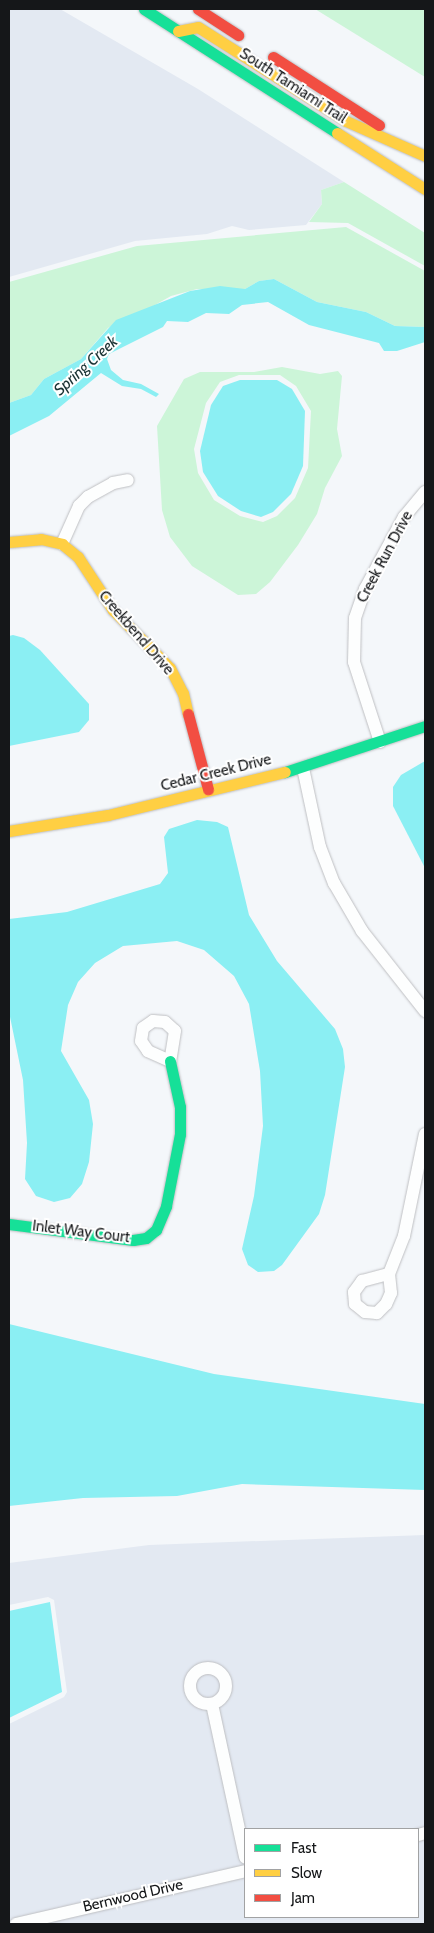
<!DOCTYPE html>
<style>
body{margin:0}
#map{position:relative;width:434px;height:1933px;overflow:hidden;background:#f4f7fa;font-family:Cabin,sans-serif}
div>[style]{position:absolute}
[style*='--x']{left:calc(var(--x)*1px);top:calc(var(--y)*1px);width:calc(var(--w)*1px);rotate:calc(var(--a)*1deg)}
.built>*{inset:0;background:#e3e9f2}
.green>*{inset:0;background:#ccf5d8}
.water>*{inset:0;background:#8beff3}
.roads{filter:drop-shadow(0 0 1px #bebfc2) drop-shadow(0 0 1px #bebfc2)}
.street>*{height:12px;margin:-6px;padding:0 6px;transform-origin:6px;border-radius:6px;background:#fdfefe}
.street>.ring{margin:-6px;padding:0;box-sizing:content-box;background:none;border:12px solid #fdfefe;border-radius:50%}
.fast>*{height:11px;margin:-5.5px;padding:0 5.5px;transform-origin:5.5px;border-radius:5.5px;background:#16e098}
.slow>*{height:11px;margin:-5.5px;padding:0 5.5px;transform-origin:5.5px;border-radius:5.5px;background:#ffcf43}
.jam>*{height:11px;margin:-5.5px;padding:0 5.5px;transform-origin:5.5px;border-radius:5.5px;background:#f24e42}
span{translate:-50% -50%;white-space:nowrap;text-align:center;line-height:1.15;-webkit-text-stroke:4px #fff;paint-order:stroke}
.street-label{font-size:15px;color:#151719}
.water-label{font-size:16px;color:#1a3233;font-style:italic}
.frame{position:absolute;inset:0;border:10px solid #151719;pointer-events:none}
.legend{position:absolute;left:244px;top:1828px;width:175px;height:90px;box-sizing:border-box;background:#fff;border:1px solid #a1a2a3;margin:0;padding:6px 9px;list-style:none;font-size:15px;color:#151719}
.legend li{display:flex;align-items:center;gap:10px;height:25px}
.legend b{width:25px;border:1px solid #a1a2a3}
</style>
<div id="map">
<div class="built">
<i style="clip-path:polygon(9px 9px,60px 9px,198px 89px,344px 182px,321px 190px,322px 204px,306px 225px,249px 230px,232px 226px,207px 234px,135px 241px,9px 277px)"></i>
<i style="clip-path:polygon(evenodd,425px 1535px,425px 1924px,9px 1924px,9px 1724px,64px 1697px,67px 1692px,54px 1600px,48px 1597px,9px 1605px,9px 1563px,149px 1545px,425px 1535px,245px 1829px,418px 1829px,418px 1917px,245px 1917px,245px 1829px)"></i>
</div>
<div class="green">
<i style="clip-path:polygon(315px 9px,425px 9px,425px 77px)"></i>
<i style="clip-path:polygon(344px 182px,425px 233px,425px 266px,348px 223px,309px 222px,322px 204px,321px 190px)"></i>
<i style="clip-path:polygon(346px 227px,425px 271px,425px 327px,395px 326px,366px 312px,317px 302px,274px 279px,259px 281px,245px 289px,197px 289px,171px 296px,137px 315px,126px 317px,108px 328px,81px 359px,44px 379px,31px 395px,9px 403px,9px 282px,137px 246px)"></i>
<i style="clip-path:polygon(evenodd,282px 367px,320px 374px,338px 371px,342px 376px,337px 429px,342px 456px,325px 488px,317px 514px,298px 545px,270px 582px,256px 594px,238px 595px,192px 566px,170px 537px,162px 510px,157px 426px,184px 379px,200px 372px,254px 372px,282px 367px,239px 375px,280px 375px,296px 386px,311px 411px,308px 468px,295px 498px,277px 516px,263px 522px,240px 516px,214px 500px,198px 473px,194px 449px,206px 403px,220px 382px,239px 375px)"></i>
</div>
<div class="water">
<i style="clip-path:polygon(274px 279px,317px 302px,366px 312px,395px 326px,425px 327px,425px 342px,397px 351px,384px 351px,379px 343px,309px 325px,268px 302px,242px 305px,229px 314px,206px 313px,188px 322px,167px 321px,163px 327px,109px 354px,107px 359px,111px 370px,123px 380px,141px 384px,159px 394px,156px 397px,141px 389px,122px 386px,101px 373px,49px 416px,9px 436px,9px 403px,31px 395px,44px 379px,81px 359px,116px 320px,190px 291px,220px 286px,245px 289px,259px 281px)"></i>
<i style="clip-path:polygon(240px 380px,277px 380px,292px 389px,305px 411px,303px 466px,291px 494px,273px 512px,261px 517px,241px 511px,218px 496px,203px 472px,200px 451px,211px 405px,223px 386px)"></i>
<i style="clip-path:polygon(13px 635px,24px 638px,40px 650px,89px 704px,89px 720px,79px 732px,9px 746px,9px 636px)"></i>
<i style="clip-path:polygon(425px 761px,425px 868px,393px 806px,393px 787px,401px 775px)"></i>
<i style="clip-path:polygon(197px 820px,217px 822px,228px 827px,249px 915px,277px 961px,335px 1029px,343px 1049px,345px 1067px,325px 1195px,319px 1214px,282px 1265px,274px 1271px,258px 1272px,248px 1265px,242px 1249px,254px 1196px,263px 1126px,260px 1071px,249px 1004px,234px 976px,204px 950px,177px 941px,123px 946px,95px 963px,78px 982px,68px 1005px,61px 1051px,89px 1100px,93px 1124px,89px 1162px,82px 1184px,70px 1198px,54px 1202px,36px 1196px,25px 1179px,27px 1143px,23px 1080px,9px 1012px,9px 919px,67px 912px,160px 884px,168px 873px,164px 837px,169px 829px)"></i>
<i style="clip-path:polygon(9px 1324px,214px 1374px,425px 1404px,425px 1490px,242px 1484px,177px 1496px,83px 1498px,9px 1506px)"></i>
<i style="clip-path:polygon(50px 1602px,62px 1692px,9px 1718px,9px 1611px)"></i>
</div>
<div class="roads">
<div class="street">
<i style="--x:62;--y:544;--w:42;--a:-65.9"></i>
<i style="--x:79;--y:506;--w:13;--a:-45"></i>
<i style="--x:88;--y:497;--w:29;--a:-29"></i>
<i style="--x:113;--y:483;--w:15;--a:-11"></i>
<i style="--x:380;--y:742;--w:84;--a:-108"></i>
<i style="--x:354;--y:662;--w:44;--a:-88.7"></i>
<i style="--x:355;--y:618;--w:31;--a:-71"></i>
<i style="--x:365;--y:589;--w:82;--a:-61.6"></i>
<i style="--x:404;--y:517;--w:33;--a:-50"></i>
<i style="--x:303;--y:768;--w:81;--a:77.9"></i>
<i style="--x:320;--y:847;--w:39;--a:69"></i>
<i style="--x:334;--y:883;--w:56;--a:59.7"></i>
<i style="--x:362;--y:931;--w:102;--a:51.8"></i>
<i style="--x:153;--y:1021;--w:12;--a:5"></i>
<i style="--x:165;--y:1022;--w:13;--a:42"></i>
<i style="--x:175;--y:1031;--w:30;--a:99"></i>
<i style="--x:170;--y:1061;--w:24;--a:-156"></i>
<i style="--x:148;--y:1051;--w:12;--a:-125"></i>
<i style="--x:141;--y:1041;--w:13;--a:-81"></i>
<i style="--x:143;--y:1028;--w:12;--a:-35"></i>
<i style="--x:389;--y:1274;--w:41;--a:-68.5"></i>
<i style="--x:404;--y:1236;--w:104;--a:-78.4"></i>
<i style="--x:389;--y:1274;--w:19;--a:84"></i>
<i style="--x:391;--y:1293;--w:12;--a:114"></i>
<i style="--x:386;--y:1304;--w:13;--a:135"></i>
<i style="--x:377;--y:1313;--w:12;--a:-175"></i>
<i style="--x:365;--y:1312;--w:13;--a:-141"></i>
<i style="--x:355;--y:1304;--w:12;--a:-95"></i>
<i style="--x:354;--y:1292;--w:14;--a:-54"></i>
<i style="--x:362;--y:1281;--w:28;--a:-15"></i>
<i class="ring" style="left:190px;top:1668px;width:24px;height:24px"></i>
<i style="--x:212;--y:1704;--w:157;--a:77.8"></i>
<i style="--x:418;--y:1835;--w:7;--a:-16"></i>
<i style="--x:16;--y:1924;--w:235;--a:-13"></i>
</div>
<div class="fast">
<i style="--x:144;--y:9;--w:229;--a:32.7"></i>
<i style="--x:285;--y:772;--w:147;--a:-18.2"></i>
<i style="--x:9;--y:1224;--w:125;--a:7.4"></i>
<i style="--x:133;--y:1240;--w:13;--a:-9"></i>
<i style="--x:146;--y:1238;--w:13;--a:-39"></i>
<i style="--x:156;--y:1230;--w:26;--a:-67"></i>
<i style="--x:166;--y:1206;--w:73;--a:-79"></i>
<i style="--x:180;--y:1134;--w:27;--a:-90"></i>
<i style="--x:180;--y:1107;--w:47;--a:-102.3"></i>
</div>
<div class="slow">
<i style="--x:178;--y:31;--w:20;--a:-11"></i>
<i style="--x:198;--y:27;--w:175;--a:32.4"></i>
<i style="--x:346;--y:121;--w:86;--a:23.9"></i>
<i style="--x:337;--y:133;--w:104;--a:32.5"></i>
<i style="--x:9;--y:542;--w:32;--a:-5"></i>
<i style="--x:41;--y:539;--w:22;--a:13"></i>
<i style="--x:62;--y:544;--w:21;--a:39"></i>
<i style="--x:78;--y:557;--w:64;--a:56.6"></i>
<i style="--x:113;--y:610;--w:81;--a:45.5"></i>
<i style="--x:170;--y:668;--w:28;--a:63"></i>
<i style="--x:183;--y:693;--w:22;--a:77"></i>
<i style="--x:9;--y:831;--w:100;--a:-9.2"></i>
<i style="--x:108;--y:815;--w:182;--a:-13.7"></i>
</div>
<div class="jam">
<i style="--x:198;--y:9;--w:48;--a:33"></i>
<i style="--x:273;--y:57;--w:126;--a:32.7"></i>
<i style="--x:188;--y:714;--w:78;--a:75.1"></i>
</div>
</div>
<div class="street-label">
<span style="left:293px;top:86px;rotate:33deg">South Tamiami Trail</span>
<span style="left:385px;top:557px;rotate:-62deg">Creek Run Drive</span>
<span style="left:136px;top:633px;rotate:49deg">Creekbend Drive</span>
<span style="left:216px;top:773px;rotate:-14deg">Cedar Creek Drive</span>
<span style="left:81px;top:1232px;rotate:7deg">Inlet Way Court</span>
<span style="left:133px;top:1896px;rotate:-13deg">Bernwood Drive</span>
</div>
<div class="water-label">
<span style="left:86px;top:366px;rotate:-42deg">Spring Creek</span>
</div>
<div class="frame"></div>
<ul class="legend">
<li><b style="height:6px;background:#16e098"></b>Fast</li>
<li><b style="height:6px;background:#ffcf43"></b>Slow</li>
<li><b style="height:6px;background:#f24e42"></b>Jam</li>
</ul>
</div>
